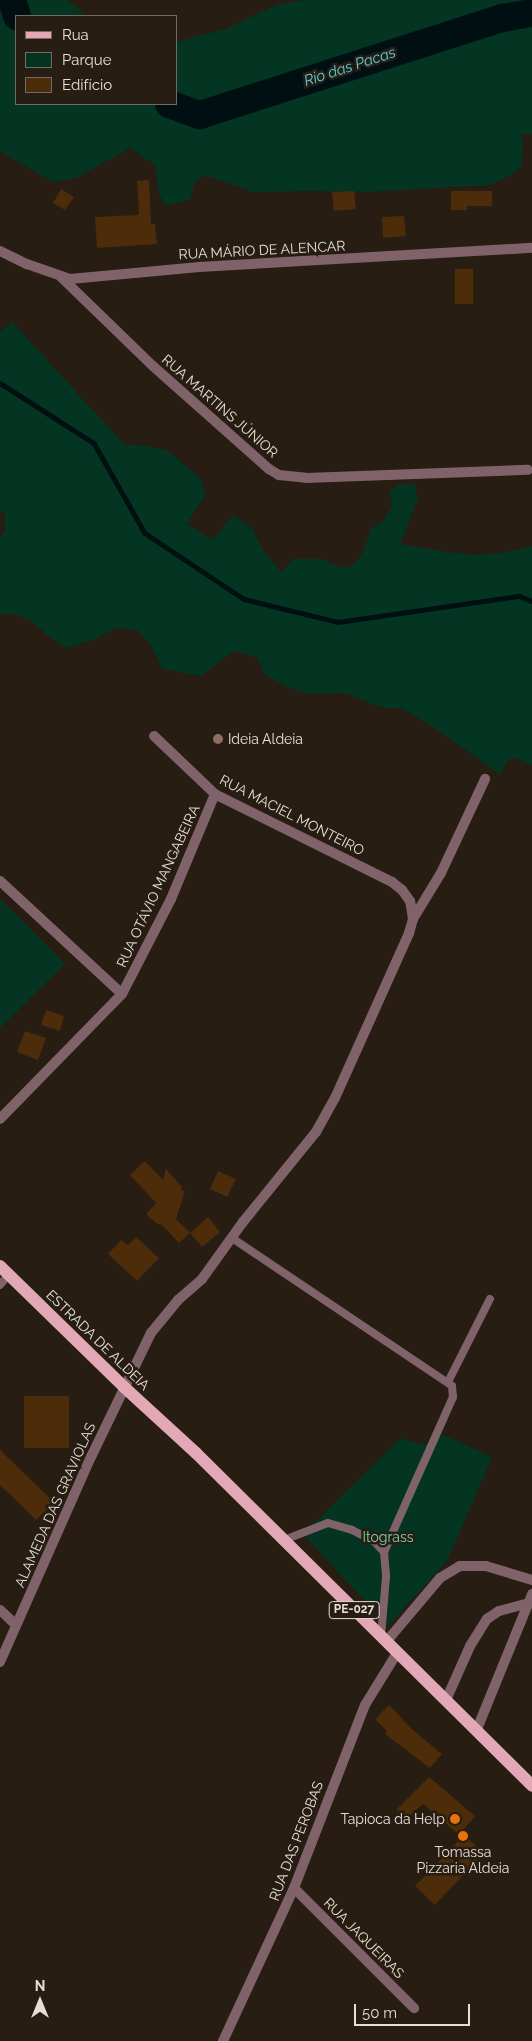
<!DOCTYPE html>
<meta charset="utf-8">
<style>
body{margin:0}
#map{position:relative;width:532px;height:2041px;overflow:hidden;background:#271d12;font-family:Raleway,sans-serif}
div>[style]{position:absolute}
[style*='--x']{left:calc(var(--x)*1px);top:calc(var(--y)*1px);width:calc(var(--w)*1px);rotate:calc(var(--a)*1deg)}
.green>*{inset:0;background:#033522}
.stream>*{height:4.5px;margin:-2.25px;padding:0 2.25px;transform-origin:2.25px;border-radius:2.25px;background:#000f12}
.river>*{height:28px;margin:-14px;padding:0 14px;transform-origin:14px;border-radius:14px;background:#000f12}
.building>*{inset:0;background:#4c2c09}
.service>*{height:8px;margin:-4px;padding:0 4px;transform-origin:4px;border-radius:4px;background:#80636a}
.minor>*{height:10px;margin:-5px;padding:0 5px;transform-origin:5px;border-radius:5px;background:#80636a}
.primary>*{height:12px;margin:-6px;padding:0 6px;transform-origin:6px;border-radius:6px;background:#e2a8b6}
.dots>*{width:14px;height:14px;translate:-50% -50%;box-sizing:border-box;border:2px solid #271d12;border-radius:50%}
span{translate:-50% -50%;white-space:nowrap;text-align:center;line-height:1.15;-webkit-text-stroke:5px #271d12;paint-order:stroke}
.shield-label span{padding:1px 4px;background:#271d12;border:1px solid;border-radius:4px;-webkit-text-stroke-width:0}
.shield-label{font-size:12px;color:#e6dfd8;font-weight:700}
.street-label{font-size:14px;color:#e6dfd8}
.poi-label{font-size:14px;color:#e6dfd8}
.left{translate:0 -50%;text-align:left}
.right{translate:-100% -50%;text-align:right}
.park-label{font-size:14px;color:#76d7a9}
.water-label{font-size:15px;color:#54d6e3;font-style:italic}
.legend{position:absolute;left:15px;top:15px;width:162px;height:90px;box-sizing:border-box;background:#271d12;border:1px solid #736b61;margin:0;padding:6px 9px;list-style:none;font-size:15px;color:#e6dfd8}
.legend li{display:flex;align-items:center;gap:10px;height:25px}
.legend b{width:25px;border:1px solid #736b61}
.north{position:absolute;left:15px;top:1976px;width:50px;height:50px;-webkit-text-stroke:4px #271d12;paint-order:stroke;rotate:0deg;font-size:14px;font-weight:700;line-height:20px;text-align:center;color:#e6dfd8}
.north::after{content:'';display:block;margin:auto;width:18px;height:22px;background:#e6dfd8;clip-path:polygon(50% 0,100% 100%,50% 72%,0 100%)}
.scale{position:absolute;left:354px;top:2004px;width:116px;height:22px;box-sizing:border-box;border:2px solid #e6dfd8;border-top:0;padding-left:6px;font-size:15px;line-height:18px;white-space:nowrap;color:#e6dfd8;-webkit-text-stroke:4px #271d12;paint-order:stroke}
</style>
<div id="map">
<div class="green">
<i style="clip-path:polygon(0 0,68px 0,86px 16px,16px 16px,16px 104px,176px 104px,176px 42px,226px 29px,279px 4px,306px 0,532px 0,532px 134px,521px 135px,523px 148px,522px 166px,510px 176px,489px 185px,367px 192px,308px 191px,253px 192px,205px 175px,195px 182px,190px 199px,166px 206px,159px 194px,155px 165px,130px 148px,76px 178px,53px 182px,0 151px)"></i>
<i style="clip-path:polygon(12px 322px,124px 444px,146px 446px,168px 451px,199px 477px,206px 493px,187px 524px,213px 540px,233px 515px,251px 527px,264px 552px,282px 572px,293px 559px,321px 559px,343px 568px,352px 566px,362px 554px,371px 529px,384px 520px,392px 506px,390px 492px,397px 485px,415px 484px,418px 498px,400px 544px,454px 553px,478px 555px,508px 552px,532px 546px,532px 765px,513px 757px,508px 760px,500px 774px,433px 727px,401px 708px,384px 708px,344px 693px,308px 694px,287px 687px,265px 675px,257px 657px,234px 651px,201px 676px,191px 674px,163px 669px,150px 644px,138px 630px,116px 628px,93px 640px,67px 648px,47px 635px,32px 621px,15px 614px,0 614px,0 537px,5px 531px,5px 514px,0 511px,0 332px)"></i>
<i style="clip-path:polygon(1px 900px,65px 964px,0 1028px,0 901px)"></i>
<i style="clip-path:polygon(444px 1435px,492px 1457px,447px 1561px,388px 1626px,303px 1534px,401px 1438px,424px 1445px)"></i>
</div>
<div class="stream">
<i style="--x:0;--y:383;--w:112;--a:32.6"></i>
<i style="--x:94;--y:443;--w:103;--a:60.5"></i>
<i style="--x:145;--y:533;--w:119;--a:33.7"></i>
<i style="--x:244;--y:599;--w:97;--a:13.7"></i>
<i style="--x:338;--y:622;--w:183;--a:-8.2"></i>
<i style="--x:519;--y:596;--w:14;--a:21"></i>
</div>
<div class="river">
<i style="--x:12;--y:0;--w:17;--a:73"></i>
<i style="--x:169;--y:104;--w:33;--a:20"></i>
<i style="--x:200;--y:115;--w:318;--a:-17.8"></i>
<i style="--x:503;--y:18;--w:29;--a:-10"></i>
</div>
<div class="building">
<i style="clip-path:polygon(149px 180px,151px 224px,155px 224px,157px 244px,97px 248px,95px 217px,139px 215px,137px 181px)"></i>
<i style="clip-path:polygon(61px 189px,74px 197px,65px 210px,53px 203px)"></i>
<i style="clip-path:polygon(354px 191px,356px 209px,334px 211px,332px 192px)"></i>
<i style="clip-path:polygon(451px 191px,492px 191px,492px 206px,467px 206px,467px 210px,451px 210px)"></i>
<i style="clip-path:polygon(404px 216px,406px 236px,383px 238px,382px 217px)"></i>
<i style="clip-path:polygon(455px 269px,473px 269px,473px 304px,455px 304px)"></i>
<i style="clip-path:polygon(46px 1010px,64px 1016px,60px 1031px,41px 1025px)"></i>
<i style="clip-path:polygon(25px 1031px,46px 1038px,38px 1060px,17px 1052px)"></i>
<i style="clip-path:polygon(145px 1161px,163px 1180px,166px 1169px,182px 1187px,181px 1190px,185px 1191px,176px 1219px,190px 1233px,179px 1243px,161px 1224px,157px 1224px,146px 1214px,156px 1203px,130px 1175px)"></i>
<i style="clip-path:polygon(218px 1171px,236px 1179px,227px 1197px,210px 1189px)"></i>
<i style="clip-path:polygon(208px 1217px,220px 1232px,202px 1247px,190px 1233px)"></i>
<i style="clip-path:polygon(136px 1237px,159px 1258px,137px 1281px,108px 1254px,121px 1240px,128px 1245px)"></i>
<i style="clip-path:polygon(24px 1396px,69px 1396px,69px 1448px,24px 1448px)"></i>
<i style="clip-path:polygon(0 1450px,54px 1502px,36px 1520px,0 1485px)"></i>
<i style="clip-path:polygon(389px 1705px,413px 1730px,442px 1754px,430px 1768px,385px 1734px,387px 1731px,375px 1719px)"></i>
<i style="clip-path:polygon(429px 1777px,475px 1816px,459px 1835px,423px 1804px,405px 1820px,396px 1810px)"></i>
<i style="clip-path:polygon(464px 1835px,484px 1853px,435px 1905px,415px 1886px)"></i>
</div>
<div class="service">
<i style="--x:232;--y:1238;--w:265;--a:33.9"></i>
<i style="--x:452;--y:1386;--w:11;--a:85"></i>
<i style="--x:453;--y:1397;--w:170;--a:114"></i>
<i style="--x:384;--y:1552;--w:25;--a:85"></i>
<i style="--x:386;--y:1577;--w:60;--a:94.8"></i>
<i style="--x:0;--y:1285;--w:14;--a:-51"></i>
<i style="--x:448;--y:1382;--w:93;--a:-63.2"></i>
<i style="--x:284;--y:1540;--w:47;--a:-21.1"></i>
<i style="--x:328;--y:1523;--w:25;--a:16"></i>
<i style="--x:352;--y:1530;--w:25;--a:27"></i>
<i style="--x:374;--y:1541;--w:15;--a:48"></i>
</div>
<div class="minor">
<i style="--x:0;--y:251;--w:30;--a:26"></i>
<i style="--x:27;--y:264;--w:46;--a:19.2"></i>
<i style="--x:70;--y:279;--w:130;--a:-5.3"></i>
<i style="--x:199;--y:267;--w:334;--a:-3.3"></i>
<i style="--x:61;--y:277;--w:129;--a:44.1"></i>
<i style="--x:154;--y:367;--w:154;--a:41.6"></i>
<i style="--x:269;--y:469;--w:12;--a:31"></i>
<i style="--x:279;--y:475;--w:27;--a:6"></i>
<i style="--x:306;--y:478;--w:222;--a:-2.1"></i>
<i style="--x:0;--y:881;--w:166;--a:42.8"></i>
<i style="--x:413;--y:919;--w:54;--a:-58.7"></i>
<i style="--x:441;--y:873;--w:104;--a:-64.9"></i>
<i style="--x:0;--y:1119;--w:175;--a:-45.7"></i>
<i style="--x:122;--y:994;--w:107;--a:-62.7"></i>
<i style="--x:171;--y:899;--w:114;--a:-67.3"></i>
<i style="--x:0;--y:1610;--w:22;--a:43"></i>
<i style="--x:386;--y:1642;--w:84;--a:-49.8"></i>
<i style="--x:440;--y:1578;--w:23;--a:-31"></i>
<i style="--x:460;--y:1566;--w:26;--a:0"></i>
<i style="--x:486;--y:1566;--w:48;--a:16.9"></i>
<i style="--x:0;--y:1662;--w:224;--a:-66.1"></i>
<i style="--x:91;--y:1457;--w:138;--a:-64.2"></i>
<i style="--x:151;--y:1333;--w:43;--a:-50.7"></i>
<i style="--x:178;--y:1300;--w:32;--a:-41"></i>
<i style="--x:202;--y:1279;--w:70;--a:-54.3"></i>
<i style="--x:243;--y:1222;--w:116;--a:-51"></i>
<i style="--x:316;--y:1132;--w:39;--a:-61"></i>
<i style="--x:335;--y:1098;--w:181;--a:-65.8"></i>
<i style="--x:409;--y:933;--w:15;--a:-74"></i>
<i style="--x:413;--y:919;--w:18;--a:-99"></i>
<i style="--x:410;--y:901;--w:14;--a:-126"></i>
<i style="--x:402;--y:890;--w:13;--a:-141"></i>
<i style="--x:392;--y:882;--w:198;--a:-153.6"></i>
<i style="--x:215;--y:794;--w:84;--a:-136.4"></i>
<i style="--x:446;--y:1700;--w:59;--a:-66"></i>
<i style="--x:470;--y:1646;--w:32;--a:-58"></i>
<i style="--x:487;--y:1619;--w:14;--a:-34"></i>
<i style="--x:499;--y:1611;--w:30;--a:-15"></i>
<i style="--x:477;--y:1729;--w:146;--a:-67.8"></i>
<i style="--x:294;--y:1888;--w:170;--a:45"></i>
<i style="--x:223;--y:2041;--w:169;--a:-65.1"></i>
<i style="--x:294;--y:1888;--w:196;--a:-68.8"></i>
<i style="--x:365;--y:1705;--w:61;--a:-58.4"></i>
</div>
<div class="primary">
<i style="--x:0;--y:1266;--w:173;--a:44.3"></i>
<i style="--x:124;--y:1387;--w:98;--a:42.5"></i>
<i style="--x:196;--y:1453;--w:473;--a:44.7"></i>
</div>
<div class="dots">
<i style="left:218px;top:739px;background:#8d6e63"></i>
<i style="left:455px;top:1819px;background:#e8710a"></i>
<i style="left:463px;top:1836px;background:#e8710a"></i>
</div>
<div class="shield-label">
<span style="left:354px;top:1610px">PE-027</span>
</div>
<div class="street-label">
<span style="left:262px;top:250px;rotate:-3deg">RUA MÁRIO DE ALENCAR</span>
<span style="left:220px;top:406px;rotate:41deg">RUA MARTINS JÚNIOR</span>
<span style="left:292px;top:815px;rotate:27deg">RUA MACIEL MONTEIRO</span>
<span style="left:158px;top:886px;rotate:-65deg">RUA OTÁVIO MANGABEIRA</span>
<span style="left:98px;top:1340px;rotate:44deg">ESTRADA DE ALDEIA</span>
<span style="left:55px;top:1505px;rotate:-66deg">ALAMEDA DAS GRAVIOLAS</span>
<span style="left:296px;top:1841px;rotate:-69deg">RUA DAS PEROBAS</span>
<span style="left:364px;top:1938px;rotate:45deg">RUA JAQUEIRAS</span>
</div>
<div class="poi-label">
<span class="left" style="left:228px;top:739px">Ideia Aldeia</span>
<span class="right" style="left:445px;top:1819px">Tapioca da Help</span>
<span style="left:463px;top:1860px">Tomassa<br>Pizzaria Aldeia</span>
</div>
<div class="park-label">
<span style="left:388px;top:1537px">Itograss</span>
</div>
<div class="water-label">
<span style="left:350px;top:67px;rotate:-18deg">Rio das Pacas</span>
</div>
<ul class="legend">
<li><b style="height:6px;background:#e2a8b6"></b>Rua</li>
<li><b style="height:14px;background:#033522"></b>Parque</li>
<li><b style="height:14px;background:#4c2c09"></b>Edifício</li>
</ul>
<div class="north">N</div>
<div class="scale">50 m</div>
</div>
